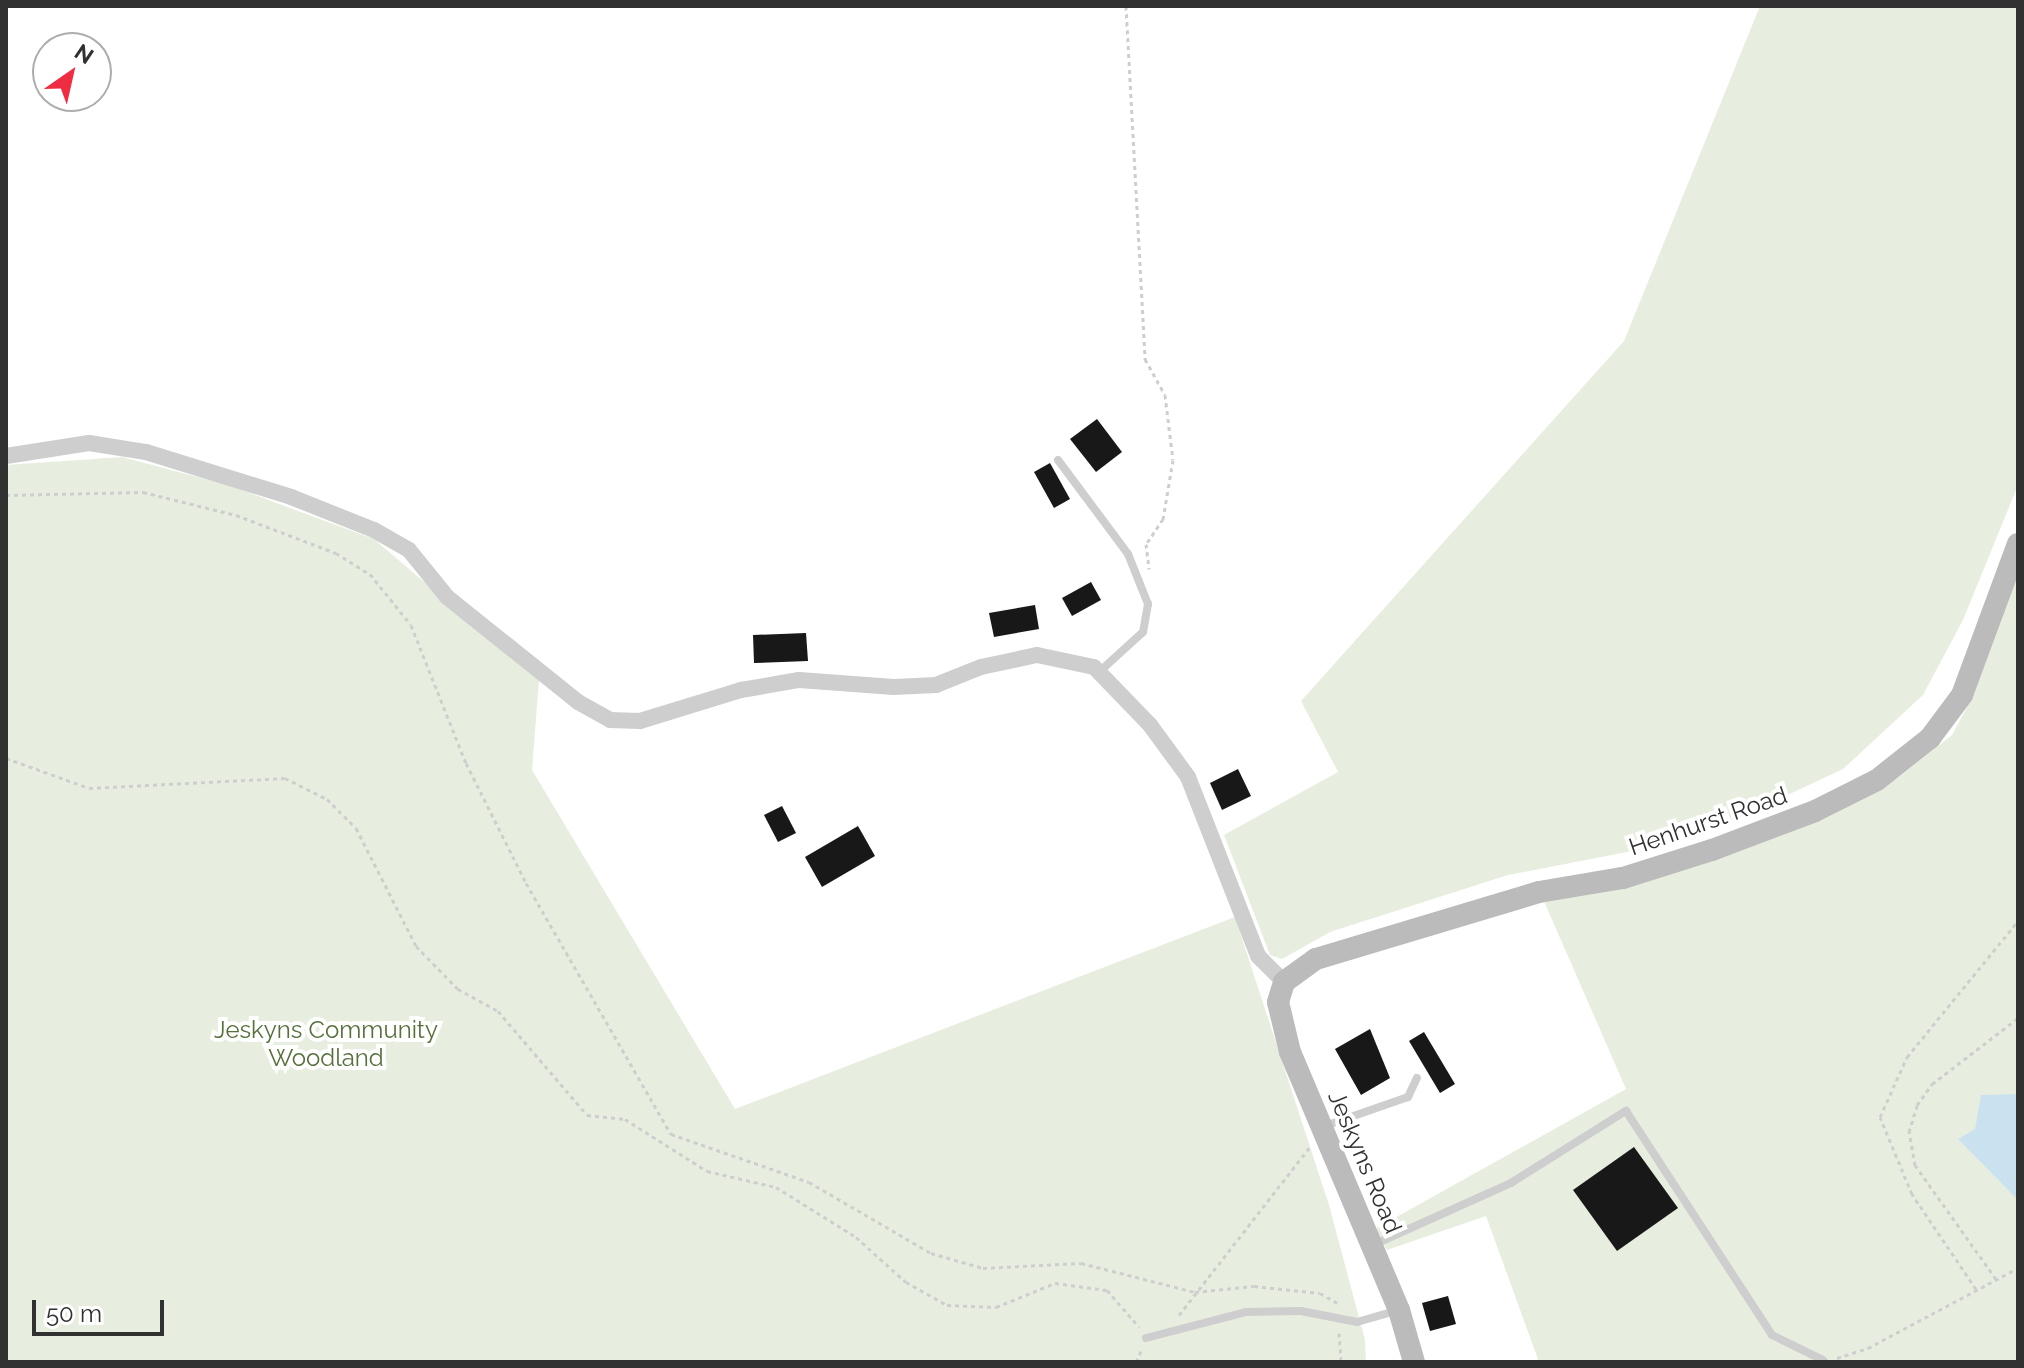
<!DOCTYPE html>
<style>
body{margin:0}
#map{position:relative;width:2024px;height:1368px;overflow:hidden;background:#fff;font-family:Raleway,sans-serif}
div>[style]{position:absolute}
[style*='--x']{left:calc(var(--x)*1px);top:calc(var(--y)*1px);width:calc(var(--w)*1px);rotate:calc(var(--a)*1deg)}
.green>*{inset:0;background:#e8eedf}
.water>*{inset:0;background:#cae2ef}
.building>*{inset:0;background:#181818}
.path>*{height:3px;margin-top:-1.5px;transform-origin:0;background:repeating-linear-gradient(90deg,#cecece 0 4px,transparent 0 8px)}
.lane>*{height:8px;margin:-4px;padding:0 4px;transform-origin:4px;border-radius:4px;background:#cecece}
.street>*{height:16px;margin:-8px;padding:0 8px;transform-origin:8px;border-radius:8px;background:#cecece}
.secondary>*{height:22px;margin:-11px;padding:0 11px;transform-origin:11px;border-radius:11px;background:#bbb}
span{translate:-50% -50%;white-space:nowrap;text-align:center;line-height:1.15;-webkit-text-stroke:8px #fff;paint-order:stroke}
.street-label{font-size:24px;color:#313131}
.park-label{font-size:24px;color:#56703b}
.frame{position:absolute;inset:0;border:8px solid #313131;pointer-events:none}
.north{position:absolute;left:32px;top:32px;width:80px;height:80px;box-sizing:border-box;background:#fff;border:2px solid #adadad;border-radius:50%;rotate:34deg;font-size:22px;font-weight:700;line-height:32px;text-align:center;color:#313131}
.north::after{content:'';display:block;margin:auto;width:28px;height:36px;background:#ef2c41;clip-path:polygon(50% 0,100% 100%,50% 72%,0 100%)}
.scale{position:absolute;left:32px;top:1300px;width:132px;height:36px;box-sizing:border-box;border:4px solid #313131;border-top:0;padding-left:10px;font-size:24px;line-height:28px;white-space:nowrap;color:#313131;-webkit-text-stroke:6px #fff;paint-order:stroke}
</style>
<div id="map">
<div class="green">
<i style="clip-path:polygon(1760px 6px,2018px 6px,2018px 485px,1963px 620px,1923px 695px,1843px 769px,1694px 839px,1508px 875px,1330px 932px,1282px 959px,1270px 955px,1224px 835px,1338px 772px,1301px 701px,1624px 341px)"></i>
<i style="clip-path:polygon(122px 457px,228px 485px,374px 539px,539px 680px,532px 770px,735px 1109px,1235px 917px,1329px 1205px,1365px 1340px,1366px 1362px,6px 1362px,6px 465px)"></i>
<i style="clip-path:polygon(2018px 573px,2018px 1362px,1539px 1362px,1486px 1216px,1387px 1250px,1375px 1229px,1626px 1089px,1543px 899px,1821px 819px,1899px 777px,1952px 735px,1973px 696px)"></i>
</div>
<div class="water">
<i style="clip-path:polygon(2018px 1094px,2018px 1200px,1958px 1139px,1975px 1129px,1981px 1095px)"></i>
</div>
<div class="building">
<i style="clip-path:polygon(1097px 419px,1122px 452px,1096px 472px,1070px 439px)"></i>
<i style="clip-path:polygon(1050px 463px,1070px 499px,1054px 508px,1034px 472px)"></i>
<i style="clip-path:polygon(1091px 582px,1101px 600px,1072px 616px,1062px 598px)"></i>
<i style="clip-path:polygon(1035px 605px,1039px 629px,994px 637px,989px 613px)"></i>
<i style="clip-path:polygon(806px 633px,808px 661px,754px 663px,753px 635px)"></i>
<i style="clip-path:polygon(1238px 769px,1251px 796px,1222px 810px,1210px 783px)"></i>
<i style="clip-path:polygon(782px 806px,796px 833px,778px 842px,764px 815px)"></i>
<i style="clip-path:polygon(858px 826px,875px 856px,822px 887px,805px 857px)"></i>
<i style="clip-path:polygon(1370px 1029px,1390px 1078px,1361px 1095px,1335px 1049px)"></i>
<i style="clip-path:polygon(1424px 1032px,1455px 1084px,1440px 1093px,1409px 1041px)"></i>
<i style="clip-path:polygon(1634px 1147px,1678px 1208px,1617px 1251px,1573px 1190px)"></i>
<i style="clip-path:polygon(1448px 1296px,1456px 1324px,1430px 1331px,1422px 1303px)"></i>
</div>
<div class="path">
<i style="--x:1126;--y:6;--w:354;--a:86.9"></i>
<i style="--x:1145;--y:359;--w:41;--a:60.9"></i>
<i style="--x:1165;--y:395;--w:65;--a:83"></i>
<i style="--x:1173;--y:460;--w:60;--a:99.6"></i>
<i style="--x:1163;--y:519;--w:30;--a:124"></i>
<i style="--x:1146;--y:544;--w:25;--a:83"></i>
<i style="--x:6;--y:495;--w:137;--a:-1.3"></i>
<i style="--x:143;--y:492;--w:96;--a:13.9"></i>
<i style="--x:236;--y:515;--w:107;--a:20.8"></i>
<i style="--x:336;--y:553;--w:40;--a:32"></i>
<i style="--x:370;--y:574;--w:65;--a:51.2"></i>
<i style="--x:411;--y:625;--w:149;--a:68.3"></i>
<i style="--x:466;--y:763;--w:134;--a:63.4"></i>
<i style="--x:526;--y:883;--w:290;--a:60"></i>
<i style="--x:671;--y:1134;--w:146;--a:19.2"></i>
<i style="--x:809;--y:1182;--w:141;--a:30.2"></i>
<i style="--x:931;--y:1253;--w:54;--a:16.1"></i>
<i style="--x:983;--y:1268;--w:98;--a:-2.9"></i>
<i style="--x:1081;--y:1263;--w:118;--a:14.3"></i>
<i style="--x:1195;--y:1292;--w:59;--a:-5.8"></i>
<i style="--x:1254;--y:1286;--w:66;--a:6.1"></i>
<i style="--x:1320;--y:1293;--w:20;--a:30"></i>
<i style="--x:6;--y:758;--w:88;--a:19.9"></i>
<i style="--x:89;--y:788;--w:196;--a:-2.9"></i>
<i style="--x:285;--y:778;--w:47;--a:26.6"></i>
<i style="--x:327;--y:799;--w:41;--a:45"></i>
<i style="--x:356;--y:828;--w:132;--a:63"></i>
<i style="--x:416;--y:946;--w:60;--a:45.7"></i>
<i style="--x:458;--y:989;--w:46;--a:28.8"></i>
<i style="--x:498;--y:1011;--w:137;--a:49.4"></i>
<i style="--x:587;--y:1115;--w:38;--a:6"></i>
<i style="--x:625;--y:1119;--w:97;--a:32.4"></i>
<i style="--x:707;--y:1171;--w:71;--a:13.1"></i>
<i style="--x:776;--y:1187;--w:94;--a:32"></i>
<i style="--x:856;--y:1237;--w:67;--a:42"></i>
<i style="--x:906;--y:1282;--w:47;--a:29.3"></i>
<i style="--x:947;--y:1305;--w:49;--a:2.3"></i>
<i style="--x:996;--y:1307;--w:64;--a:-22.1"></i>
<i style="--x:1055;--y:1283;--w:52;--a:7.7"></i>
<i style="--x:1107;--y:1290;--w:49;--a:49.1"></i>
<i style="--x:1996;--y:1279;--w:140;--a:-125.4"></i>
<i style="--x:1915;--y:1165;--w:34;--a:-100"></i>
<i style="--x:1909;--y:1132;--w:28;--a:-73"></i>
<i style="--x:1917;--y:1105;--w:26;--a:-54"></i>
<i style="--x:1932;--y:1084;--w:108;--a:-37.5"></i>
<i style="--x:1976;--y:1289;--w:115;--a:-124"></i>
<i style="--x:1912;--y:1194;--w:83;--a:-112.6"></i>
<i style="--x:1880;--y:1117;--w:66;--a:-65.8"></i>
<i style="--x:1907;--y:1057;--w:176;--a:-50.8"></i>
<i style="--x:1179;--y:1315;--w:212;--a:-52.1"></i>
<i style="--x:1339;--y:1333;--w:29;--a:86"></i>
<i style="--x:1837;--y:1358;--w:33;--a:-18"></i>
<i style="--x:1868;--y:1348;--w:170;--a:-28.1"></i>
<i style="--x:1136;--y:1362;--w:12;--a:-66"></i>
</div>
<div class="lane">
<i style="--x:1058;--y:460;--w:117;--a:53.3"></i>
<i style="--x:1128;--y:554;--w:54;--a:68.2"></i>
<i style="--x:1148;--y:604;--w:28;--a:100"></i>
<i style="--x:1143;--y:632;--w:59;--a:137.7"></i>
<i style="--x:1322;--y:1127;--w:91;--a:-19.2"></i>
<i style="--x:1408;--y:1097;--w:21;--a:-65"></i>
<i style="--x:1373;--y:1245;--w:151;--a:-24.2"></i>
<i style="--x:1511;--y:1183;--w:136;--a:-32.1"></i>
<i style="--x:1626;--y:1111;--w:267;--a:56.9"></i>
<i style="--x:1772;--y:1335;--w:57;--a:26.1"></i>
<i style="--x:1146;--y:1338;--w:103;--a:-14.6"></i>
<i style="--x:1246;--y:1312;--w:55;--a:-1"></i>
<i style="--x:1301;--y:1311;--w:57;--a:11.1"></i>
<i style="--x:1357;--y:1322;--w:44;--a:-15.9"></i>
</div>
<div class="street">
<i style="--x:6;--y:456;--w:84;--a:-8.9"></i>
<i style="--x:89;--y:443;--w:58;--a:9"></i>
<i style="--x:146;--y:452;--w:152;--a:17.2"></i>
<i style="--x:291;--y:497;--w:89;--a:21.7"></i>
<i style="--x:374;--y:530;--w:40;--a:29.7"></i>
<i style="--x:409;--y:550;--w:60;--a:51"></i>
<i style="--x:447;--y:597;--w:168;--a:38.7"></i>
<i style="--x:578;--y:702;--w:37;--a:29"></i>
<i style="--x:610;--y:720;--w:30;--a:2"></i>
<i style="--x:640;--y:721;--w:106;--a:-17.1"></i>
<i style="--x:741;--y:690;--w:59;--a:-9.8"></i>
<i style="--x:799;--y:680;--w:95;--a:4.2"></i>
<i style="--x:894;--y:687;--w:42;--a:-2.7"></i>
<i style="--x:936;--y:685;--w:48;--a:-21.8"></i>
<i style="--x:981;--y:667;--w:57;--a:-12.1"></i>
<i style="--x:1037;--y:655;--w:58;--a:11.9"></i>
<i style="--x:1094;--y:667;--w:81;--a:46"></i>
<i style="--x:1150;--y:725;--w:64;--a:53.8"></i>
<i style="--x:1188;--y:777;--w:192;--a:68.6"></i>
<i style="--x:1258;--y:956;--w:37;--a:45"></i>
</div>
<div class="secondary">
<i style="--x:1414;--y:1362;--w:54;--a:-106.1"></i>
<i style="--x:1399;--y:1310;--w:280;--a:-112.9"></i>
<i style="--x:1290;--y:1052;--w:51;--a:-103.5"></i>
<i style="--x:1278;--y:1002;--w:21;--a:-73"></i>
<i style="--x:1284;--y:982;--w:39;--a:-36"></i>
<i style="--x:1316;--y:959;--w:233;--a:-16.7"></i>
<i style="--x:1539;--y:892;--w:85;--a:-9.5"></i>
<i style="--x:1623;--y:878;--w:93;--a:-17.5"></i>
<i style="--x:1712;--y:850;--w:110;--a:-20.7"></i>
<i style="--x:1815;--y:811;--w:69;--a:-26.6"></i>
<i style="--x:1877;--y:780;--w:68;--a:-38.4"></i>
<i style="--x:1930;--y:738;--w:54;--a:-53.3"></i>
<i style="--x:1962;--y:695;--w:161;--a:-69.7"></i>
</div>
<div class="street-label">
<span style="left:1708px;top:821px;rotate:-19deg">Henhurst Road</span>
<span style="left:1365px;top:1162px;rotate:67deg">Jeskyns Road</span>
</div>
<div class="park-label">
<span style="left:326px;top:1044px">Jeskyns Community<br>Woodland</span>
</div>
<div class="frame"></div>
<div class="north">N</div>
<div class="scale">50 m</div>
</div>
